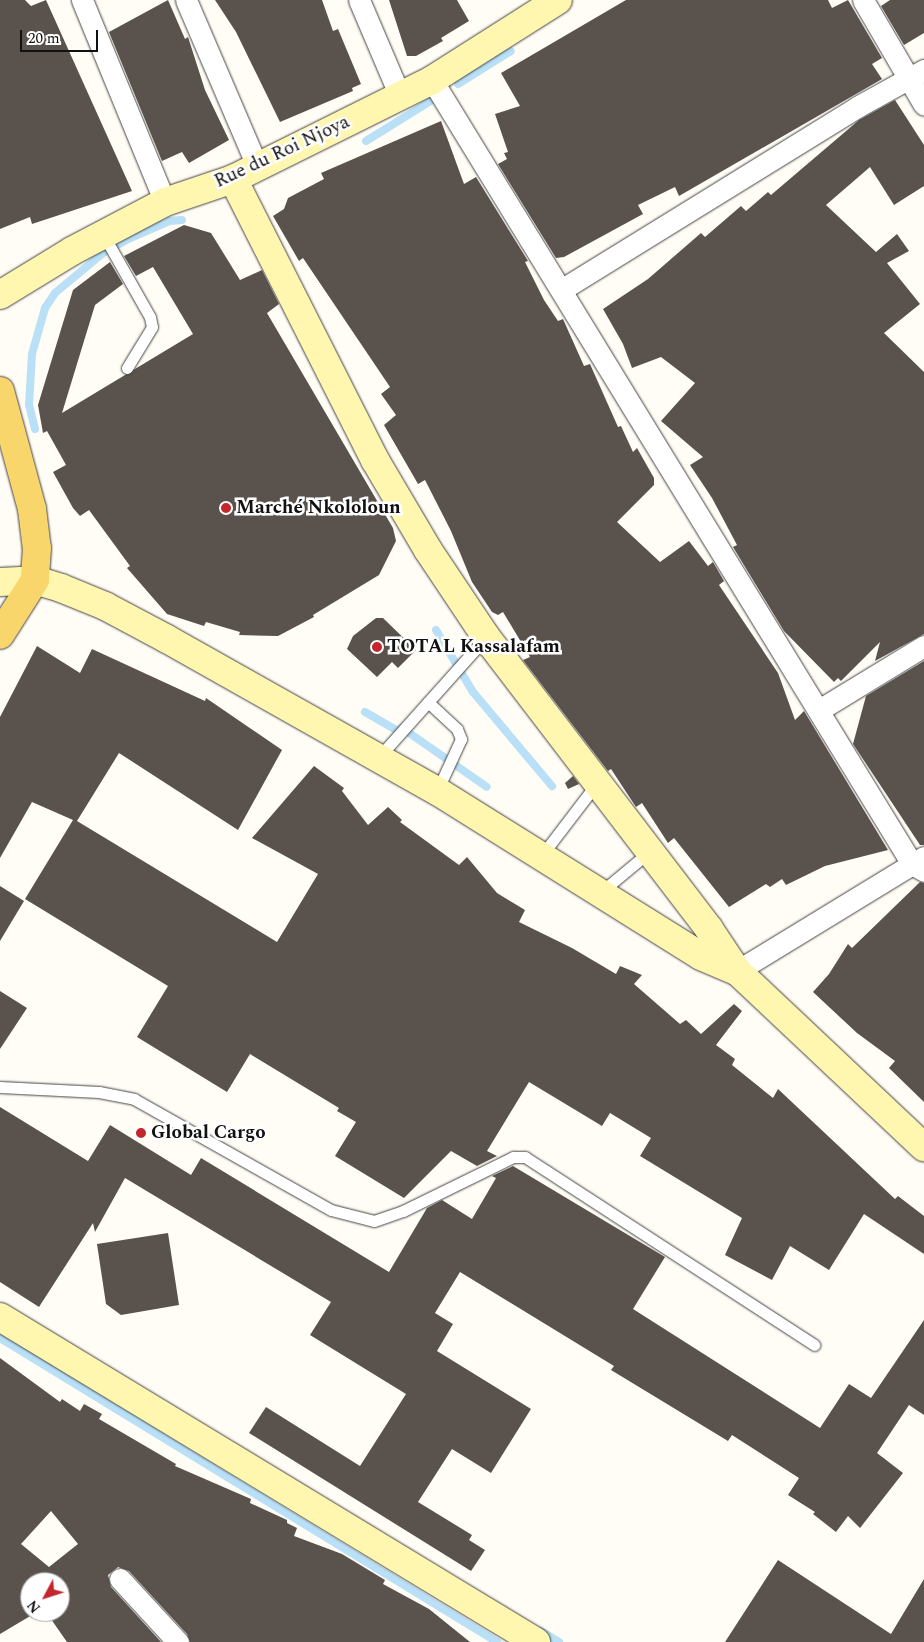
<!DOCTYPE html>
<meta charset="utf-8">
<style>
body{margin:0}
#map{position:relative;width:924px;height:1642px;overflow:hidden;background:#fffdf5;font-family:Spectral,serif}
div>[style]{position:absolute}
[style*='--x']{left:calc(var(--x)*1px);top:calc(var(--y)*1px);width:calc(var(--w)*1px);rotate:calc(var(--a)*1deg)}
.stream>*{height:8px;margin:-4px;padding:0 4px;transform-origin:4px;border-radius:4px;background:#b9e0f7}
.building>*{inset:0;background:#5a524d}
.roads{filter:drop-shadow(0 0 1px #444) drop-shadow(0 0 1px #444)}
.lane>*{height:11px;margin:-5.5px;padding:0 5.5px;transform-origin:5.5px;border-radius:5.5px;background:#fff}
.street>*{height:21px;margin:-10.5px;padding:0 10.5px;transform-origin:10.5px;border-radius:10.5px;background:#fff}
.secondary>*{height:28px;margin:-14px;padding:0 14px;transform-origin:14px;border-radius:14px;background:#fff6b0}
.primary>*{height:28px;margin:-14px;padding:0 14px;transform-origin:14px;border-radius:14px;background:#f9d66b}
.dots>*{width:14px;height:14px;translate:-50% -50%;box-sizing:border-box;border:2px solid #fff;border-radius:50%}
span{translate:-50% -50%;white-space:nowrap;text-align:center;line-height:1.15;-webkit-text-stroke:5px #fff;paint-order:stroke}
.street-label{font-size:19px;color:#111}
.poi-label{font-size:19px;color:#111;font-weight:700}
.left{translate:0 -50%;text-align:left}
.north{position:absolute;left:20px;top:1572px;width:50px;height:50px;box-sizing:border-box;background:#fff;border:1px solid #a0a0a0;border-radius:50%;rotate:230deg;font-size:14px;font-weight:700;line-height:20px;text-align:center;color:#111}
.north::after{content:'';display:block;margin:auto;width:18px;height:22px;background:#c4262e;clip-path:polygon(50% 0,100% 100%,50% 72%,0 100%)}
.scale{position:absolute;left:20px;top:30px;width:78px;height:22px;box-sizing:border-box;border:2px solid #111;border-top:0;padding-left:6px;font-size:15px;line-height:18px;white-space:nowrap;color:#111;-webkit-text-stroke:4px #fff;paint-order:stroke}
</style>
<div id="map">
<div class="stream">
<i style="--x:458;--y:84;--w:62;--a:-31.9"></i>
<i style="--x:366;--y:141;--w:80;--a:-31.7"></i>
<i style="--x:35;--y:429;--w:25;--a:-104"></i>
<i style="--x:29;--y:405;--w:51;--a:-86.6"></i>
<i style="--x:32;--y:354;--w:48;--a:-74.2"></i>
<i style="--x:45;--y:308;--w:18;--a:-56"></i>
<i style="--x:55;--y:293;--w:62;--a:-39.8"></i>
<i style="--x:103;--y:253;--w:26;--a:-29"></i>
<i style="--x:126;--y:240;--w:48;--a:-23.4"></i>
<i style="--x:170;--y:221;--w:12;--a:-5"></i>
<i style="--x:436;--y:630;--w:72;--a:59.2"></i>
<i style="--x:473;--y:692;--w:123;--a:50"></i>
<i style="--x:365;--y:712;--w:39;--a:30"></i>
<i style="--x:399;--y:732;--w:5;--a:-53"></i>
<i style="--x:402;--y:728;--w:103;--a:34.8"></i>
<i style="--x:0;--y:1338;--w:583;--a:31.45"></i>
<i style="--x:541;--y:1631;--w:21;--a:31"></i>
</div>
<div class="building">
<i style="clip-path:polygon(0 0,25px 0,31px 6px,46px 0,132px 191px,32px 224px,30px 217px,0 229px)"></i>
<i style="clip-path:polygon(168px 0,185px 39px,188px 37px,205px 90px,229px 140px,189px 163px,182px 152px,162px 161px,109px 32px)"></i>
<i style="clip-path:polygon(215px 0,322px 0,333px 31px,338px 29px,361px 84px,352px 88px,353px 91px,280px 122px,236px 32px)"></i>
<i style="clip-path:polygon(389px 0,457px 0,469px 21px,441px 38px,443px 41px,416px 56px,407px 56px)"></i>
<i style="clip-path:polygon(626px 0,828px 0,832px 8px,848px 0,882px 58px,872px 64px,882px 79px,679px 196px,675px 187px,638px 205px,643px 214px,564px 257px,556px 258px,498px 164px,507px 159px,504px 153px,508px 152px,495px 114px,520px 106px,501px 73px)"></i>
<i style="clip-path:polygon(890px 0,924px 0,924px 33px,904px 45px,881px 6px)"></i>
<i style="clip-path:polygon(895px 100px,924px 145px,924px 186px,894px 205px,870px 167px,826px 205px,876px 252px,897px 234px,909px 251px,887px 263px,920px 304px,884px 333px,924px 372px,924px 634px,875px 661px,880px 642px,841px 681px,838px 678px,834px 682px,784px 631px,733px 547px,737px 545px,712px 498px,690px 465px,703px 457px,661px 421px,695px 383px,661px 357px,632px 368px,623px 344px,603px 309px,648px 279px,701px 233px,705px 237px,741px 206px,746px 211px,768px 192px,771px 195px,859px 120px)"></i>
<i style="clip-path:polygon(441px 121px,464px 184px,476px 177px,528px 261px,525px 262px,544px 300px,558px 321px,563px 319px,584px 366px,590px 364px,618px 427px,621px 426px,633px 452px,637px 448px,654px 478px,654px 485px,617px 522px,660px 562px,689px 541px,708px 566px,713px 562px,724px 581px,719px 585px,778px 673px,795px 720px,804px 711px,888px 850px,825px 866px,786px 885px,782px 879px,770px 887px,766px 884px,729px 907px,674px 838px,668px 843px,642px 803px,636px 807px,611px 769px,608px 771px,523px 660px,530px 657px,503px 612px,498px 615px,492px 612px,472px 582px,451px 531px,425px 480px,418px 484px,384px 425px,396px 415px,381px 394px,390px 387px,303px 258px,299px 261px,273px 216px,284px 209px,288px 198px,324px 179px,321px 173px)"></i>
<i style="clip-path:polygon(184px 225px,211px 233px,240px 280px,262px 270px,279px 304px,267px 313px,393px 528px,396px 541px,379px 575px,313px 615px,314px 617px,278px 636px,239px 635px,240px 632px,206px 622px,204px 626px,167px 614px,127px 568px,130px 566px,89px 510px,80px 516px,73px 508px,53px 472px,66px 465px,47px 431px,43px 433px,38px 405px,73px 290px,110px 262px,123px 284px,95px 305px,62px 413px,193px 334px,153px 267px,136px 276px,124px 256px)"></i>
<i style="clip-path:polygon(376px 618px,383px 618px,416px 650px,398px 668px,392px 662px,377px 677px,347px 649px,353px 636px)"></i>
<i style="clip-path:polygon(37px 646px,80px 673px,92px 649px,205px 701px,206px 698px,282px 750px,238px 830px,119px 753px,77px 821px,277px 942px,318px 874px,252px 838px,314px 766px,344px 788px,342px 791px,368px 825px,388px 807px,402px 820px,400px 822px,459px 865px,467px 857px,497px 893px,525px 910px,519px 922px,572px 948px,616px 974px,620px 966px,642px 975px,634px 984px,680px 1024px,686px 1020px,701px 1034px,734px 1004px,742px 1011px,716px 1045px,735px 1059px,732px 1065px,773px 1098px,778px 1089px,895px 1199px,898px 1196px,924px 1216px,924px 1254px,864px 1214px,829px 1270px,790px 1246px,772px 1280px,725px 1255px,742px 1218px,640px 1156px,651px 1138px,610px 1113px,602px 1126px,529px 1082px,487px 1151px,497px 1156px,477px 1166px,451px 1151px,404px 1198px,335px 1156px,356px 1122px,337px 1111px,339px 1108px,250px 1054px,227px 1092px,137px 1037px,168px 986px,25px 899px,73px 820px,32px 802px,0 858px,0 717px)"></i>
<i style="clip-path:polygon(924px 661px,924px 845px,920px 845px,853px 744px,866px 696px)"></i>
<i style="clip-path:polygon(573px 776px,579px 784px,568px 789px,565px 783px)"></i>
<i style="clip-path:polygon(920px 882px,924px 883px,924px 1102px,889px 1068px,895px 1061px,857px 1033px,813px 992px,829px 974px,848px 944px,852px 948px)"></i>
<i style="clip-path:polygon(0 886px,24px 901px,0 941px)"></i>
<i style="clip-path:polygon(0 991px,27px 1008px,0 1049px)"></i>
<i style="clip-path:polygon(0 1107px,88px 1161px,110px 1125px,191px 1175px,201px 1158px,389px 1272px,427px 1208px,442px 1200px,472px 1219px,496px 1178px,492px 1176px,513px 1166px,665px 1257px,633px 1309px,820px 1428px,849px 1384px,871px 1398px,924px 1320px,924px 1415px,909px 1405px,877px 1453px,903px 1473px,860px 1528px,848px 1516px,836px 1532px,813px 1514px,815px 1512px,788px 1495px,799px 1478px,732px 1435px,728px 1441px,611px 1370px,614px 1366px,460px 1272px,435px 1313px,453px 1324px,437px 1351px,531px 1409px,491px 1473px,452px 1449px,418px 1502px,472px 1535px,469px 1540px,485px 1550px,471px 1571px,249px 1433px,266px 1407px,360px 1466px,406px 1394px,310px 1335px,331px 1302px,125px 1178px,95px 1232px,93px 1223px,39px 1307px,0 1282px)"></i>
<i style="clip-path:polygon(168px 1233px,179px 1305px,121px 1315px,106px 1304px,97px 1244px)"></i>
<i style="clip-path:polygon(evenodd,0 1358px,60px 1402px,62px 1399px,80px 1411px,84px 1404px,102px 1414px,99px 1419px,176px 1464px,175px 1466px,251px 1499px,250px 1503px,287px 1520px,287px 1523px,297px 1528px,294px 1536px,342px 1554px,385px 1580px,383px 1584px,429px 1609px,470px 1642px,190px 1642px,187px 1634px,129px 1571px,118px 1567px,108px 1575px,111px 1587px,161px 1642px,67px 1642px,46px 1612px,60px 1612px,60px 1582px,30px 1582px,30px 1612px,37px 1612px,0 1634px,0 1358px,51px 1511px,78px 1544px,49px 1567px,21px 1544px,51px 1511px)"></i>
<i style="clip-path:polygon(778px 1560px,891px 1634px,924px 1579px,924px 1642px,725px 1642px)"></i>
</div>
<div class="roads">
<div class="lane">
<i style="--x:103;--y:234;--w:95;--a:60.5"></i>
<i style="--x:150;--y:317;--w:10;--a:79"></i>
<i style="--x:152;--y:327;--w:48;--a:121.4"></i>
<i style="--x:428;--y:702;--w:40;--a:43"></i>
<i style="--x:457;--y:729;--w:11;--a:68"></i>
<i style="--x:461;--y:739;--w:57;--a:114.8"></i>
<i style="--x:378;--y:758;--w:162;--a:-48.2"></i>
<i style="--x:542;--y:855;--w:91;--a:-52.6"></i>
<i style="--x:601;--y:892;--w:62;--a:-39.8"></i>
<i style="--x:0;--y:1087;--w:99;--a:2.9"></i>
<i style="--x:99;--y:1092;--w:36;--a:11"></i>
<i style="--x:134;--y:1099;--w:226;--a:29.4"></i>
<i style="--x:331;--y:1210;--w:44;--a:14.3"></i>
<i style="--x:374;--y:1221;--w:31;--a:-19"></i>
<i style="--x:403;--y:1211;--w:123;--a:-26.1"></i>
<i style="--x:513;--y:1157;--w:12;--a:0"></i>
<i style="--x:525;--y:1157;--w:345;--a:33"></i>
</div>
<div class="street">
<i style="--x:82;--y:0;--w:218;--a:67.7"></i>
<i style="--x:186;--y:0;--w:181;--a:66.8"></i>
<i style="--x:359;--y:0;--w:104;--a:66.9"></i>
<i style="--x:863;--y:0;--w:121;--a:59.8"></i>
<i style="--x:432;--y:80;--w:919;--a:58.52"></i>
<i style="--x:912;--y:864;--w:14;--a:30"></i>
<i style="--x:561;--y:290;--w:348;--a:-31.7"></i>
<i style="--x:857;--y:107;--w:77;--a:-28.9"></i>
<i style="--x:819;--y:710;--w:123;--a:-31.4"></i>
<i style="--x:737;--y:971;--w:219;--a:-31.4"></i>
<i style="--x:120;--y:1579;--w:86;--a:47.4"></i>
</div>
<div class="secondary">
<i style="--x:233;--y:179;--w:315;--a:63.2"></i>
<i style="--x:375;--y:460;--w:104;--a:59.5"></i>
<i style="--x:428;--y:550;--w:105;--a:56.3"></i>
<i style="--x:486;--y:637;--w:367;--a:52.6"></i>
<i style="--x:709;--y:929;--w:50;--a:56.3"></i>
<i style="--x:0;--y:295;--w:84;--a:-31.4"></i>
<i style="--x:72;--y:251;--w:105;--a:-27.8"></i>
<i style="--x:165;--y:202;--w:72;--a:-18.7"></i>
<i style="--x:233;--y:179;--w:222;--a:-26.4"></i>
<i style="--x:432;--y:80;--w:149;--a:-32.4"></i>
<i style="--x:0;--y:582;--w:35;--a:-3"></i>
<i style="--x:35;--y:580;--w:27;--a:17"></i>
<i style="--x:61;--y:588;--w:48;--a:22.2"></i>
<i style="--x:105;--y:606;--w:70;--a:28"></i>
<i style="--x:167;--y:639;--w:310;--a:29.4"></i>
<i style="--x:437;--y:791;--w:311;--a:32"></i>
<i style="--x:701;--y:956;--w:39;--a:23"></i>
<i style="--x:737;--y:971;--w:257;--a:43.3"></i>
<i style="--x:0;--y:1317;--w:627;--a:31.23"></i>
</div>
<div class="primary">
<i style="--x:0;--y:391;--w:122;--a:74.8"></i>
<i style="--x:32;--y:509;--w:39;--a:83"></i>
<i style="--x:37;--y:548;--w:32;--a:94"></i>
<i style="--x:35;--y:580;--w:65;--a:122.5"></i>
</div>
</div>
<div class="dots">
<i style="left:226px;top:508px;background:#c4262e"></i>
<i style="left:377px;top:647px;background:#c4262e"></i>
<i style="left:141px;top:1133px;background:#c4262e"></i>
</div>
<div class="street-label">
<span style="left:282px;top:152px;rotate:-25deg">Rue du Roi Njoya</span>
</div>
<div class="poi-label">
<span class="left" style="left:236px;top:508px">Marché Nkololoun</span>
<span class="left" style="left:387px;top:647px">TOTAL Kassalafam</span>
<span class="left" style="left:151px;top:1133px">Global Cargo</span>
</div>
<div class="north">N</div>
<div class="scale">20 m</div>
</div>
